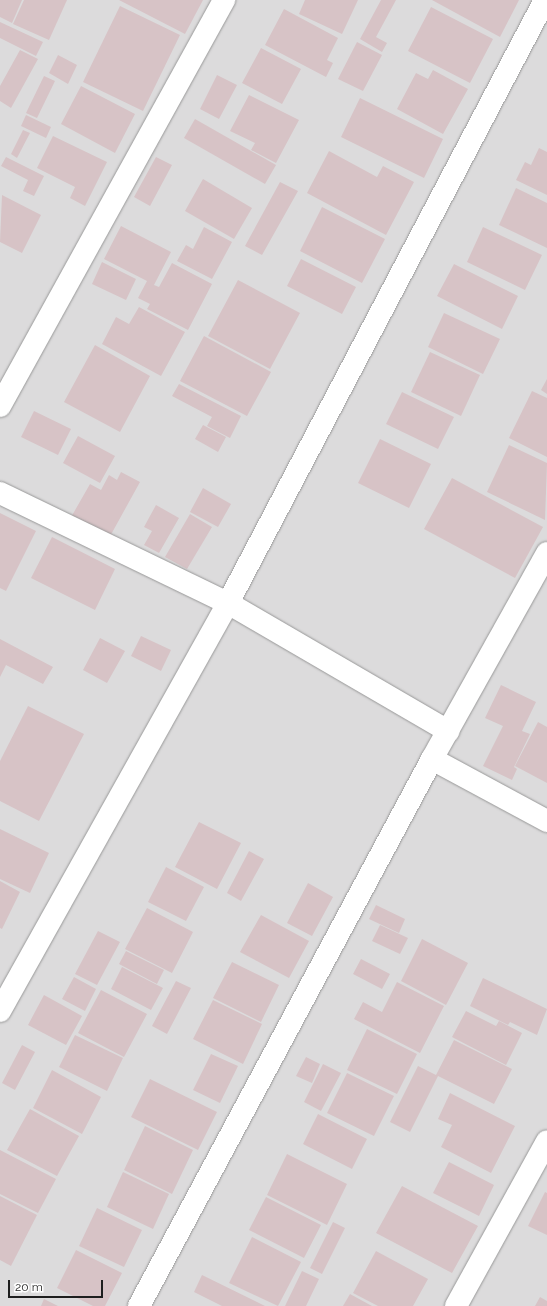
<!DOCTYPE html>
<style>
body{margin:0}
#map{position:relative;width:547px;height:1306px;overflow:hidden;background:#f0e4e3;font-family:Raleway,sans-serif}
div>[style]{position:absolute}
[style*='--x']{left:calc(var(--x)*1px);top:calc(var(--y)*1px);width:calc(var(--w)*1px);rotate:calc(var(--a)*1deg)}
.residential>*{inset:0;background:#dcdbdc}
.building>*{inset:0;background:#d7c3c6}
.roads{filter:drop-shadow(0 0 1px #989898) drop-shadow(0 0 1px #989898)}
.minor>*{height:22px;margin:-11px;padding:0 11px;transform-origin:11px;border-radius:11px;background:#fff}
span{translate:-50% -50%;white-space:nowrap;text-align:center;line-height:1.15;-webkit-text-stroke:3px #fff;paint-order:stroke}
.scale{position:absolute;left:8px;top:1280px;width:95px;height:18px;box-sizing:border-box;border:2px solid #1e1e1e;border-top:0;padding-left:5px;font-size:12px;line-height:14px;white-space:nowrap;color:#1e1e1e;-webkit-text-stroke:3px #fff;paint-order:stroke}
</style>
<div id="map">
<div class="residential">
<i style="clip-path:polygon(0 0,547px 0,547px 1306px,0 1306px)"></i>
</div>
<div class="building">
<i style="clip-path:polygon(0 0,22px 0,12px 23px,0 17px)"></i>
<i style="clip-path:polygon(24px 0,67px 0,49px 40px,13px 24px)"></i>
<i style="clip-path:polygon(119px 0,203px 0,185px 34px)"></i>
<i style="clip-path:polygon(305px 0,358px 0,342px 34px,299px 14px)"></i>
<i style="clip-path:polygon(381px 0,396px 0,376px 37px,387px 43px,382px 52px,360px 39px)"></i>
<i style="clip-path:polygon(432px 0,519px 0,500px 37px)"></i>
<i style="clip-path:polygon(120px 6px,180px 35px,143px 111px,83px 82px)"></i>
<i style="clip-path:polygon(431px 7px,493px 39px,470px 83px,408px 51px)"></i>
<i style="clip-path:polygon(284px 9px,338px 38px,327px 60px,333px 63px,326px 77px,265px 45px)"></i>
<i style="clip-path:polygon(0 22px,43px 42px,36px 56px,0 38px)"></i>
<i style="clip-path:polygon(357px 42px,382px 55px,363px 91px,338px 79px)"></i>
<i style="clip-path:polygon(261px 48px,301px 69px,282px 104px,242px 83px)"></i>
<i style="clip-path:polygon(20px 50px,38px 59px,11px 108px,0 101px,0 86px)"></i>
<i style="clip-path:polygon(58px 55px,77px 65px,68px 84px,49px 73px)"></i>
<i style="clip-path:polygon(433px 70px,468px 89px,443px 134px,397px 109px,416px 73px,428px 79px)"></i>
<i style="clip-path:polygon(217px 75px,237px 85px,219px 119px,200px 109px)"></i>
<i style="clip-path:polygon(44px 76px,55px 81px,37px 118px,26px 113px)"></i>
<i style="clip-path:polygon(81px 86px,135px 114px,115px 153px,61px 124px)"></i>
<i style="clip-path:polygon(249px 95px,299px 120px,276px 163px,251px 150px,255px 143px,230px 131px)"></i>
<i style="clip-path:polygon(360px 98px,443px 139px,424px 178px,341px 137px)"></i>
<i style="clip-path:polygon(26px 115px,51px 127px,46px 138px,21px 126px)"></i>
<i style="clip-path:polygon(195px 119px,276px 165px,265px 184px,184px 138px)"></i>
<i style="clip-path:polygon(23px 130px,30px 133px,17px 158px,11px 154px)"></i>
<i style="clip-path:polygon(53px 136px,107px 162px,85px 206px,70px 198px,75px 187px,37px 168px)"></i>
<i style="clip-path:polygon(539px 148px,547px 152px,547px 195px,516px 180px,525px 162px,531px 165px)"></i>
<i style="clip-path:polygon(329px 151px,377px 177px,383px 166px,414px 182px,386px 235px,307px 193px)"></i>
<i style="clip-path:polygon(6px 157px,44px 176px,34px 196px,23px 191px,28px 180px,1px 166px)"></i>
<i style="clip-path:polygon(156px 157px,172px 165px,150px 206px,134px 197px)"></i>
<i style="clip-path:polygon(203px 179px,252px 208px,234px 239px,185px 211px)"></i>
<i style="clip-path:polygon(280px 182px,298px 191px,262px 255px,245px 246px)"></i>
<i style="clip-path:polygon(516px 188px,547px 203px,547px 248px,499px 225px)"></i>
<i style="clip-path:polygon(2px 195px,41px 215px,22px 253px,0 242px)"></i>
<i style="clip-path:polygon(322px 207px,385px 239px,362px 283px,300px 251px)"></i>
<i style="clip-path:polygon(121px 226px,171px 252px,154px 285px,159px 287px,172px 263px,212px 284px,188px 330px,147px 309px,150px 304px,138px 298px,147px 281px,104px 259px)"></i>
<i style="clip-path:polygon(204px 227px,232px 242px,212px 279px,177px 261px,186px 245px,193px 249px)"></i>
<i style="clip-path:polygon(483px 227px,542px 255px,525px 290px,467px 262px)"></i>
<i style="clip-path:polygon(301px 259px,356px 287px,342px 314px,287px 286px)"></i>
<i style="clip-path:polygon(102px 262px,136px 279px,126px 300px,92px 284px)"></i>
<i style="clip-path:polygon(454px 264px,518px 296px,502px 329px,437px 296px)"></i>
<i style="clip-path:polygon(238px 280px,300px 313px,270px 369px,208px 336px)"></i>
<i style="clip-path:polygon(139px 307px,185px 332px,161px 376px,102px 344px,116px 317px,129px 324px)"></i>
<i style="clip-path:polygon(444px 313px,500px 339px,483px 374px,428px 347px)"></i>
<i style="clip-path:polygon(204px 336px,271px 372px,247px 416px,180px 381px)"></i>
<i style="clip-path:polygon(95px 345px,150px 376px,120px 432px,64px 402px)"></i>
<i style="clip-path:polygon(430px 352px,480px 375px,461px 416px,411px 392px)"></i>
<i style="clip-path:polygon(547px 379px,547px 394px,541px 390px)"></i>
<i style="clip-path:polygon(179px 384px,241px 416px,230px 438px,207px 426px,212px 417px,172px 396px)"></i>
<i style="clip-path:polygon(532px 391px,547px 398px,547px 457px,509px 438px)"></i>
<i style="clip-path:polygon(402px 392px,454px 417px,438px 449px,386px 424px)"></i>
<i style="clip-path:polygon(34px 411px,71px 429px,58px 455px,21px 437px)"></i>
<i style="clip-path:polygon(203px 425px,226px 437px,218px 452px,195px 439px)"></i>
<i style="clip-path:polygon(78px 436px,115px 456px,100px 483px,63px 463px)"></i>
<i style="clip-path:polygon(380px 439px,431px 464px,409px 508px,358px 483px)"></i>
<i style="clip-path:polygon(509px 445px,547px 463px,545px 520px,487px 492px)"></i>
<i style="clip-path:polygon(121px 472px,140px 482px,108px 540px,70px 519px,90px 484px,101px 490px,109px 475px,117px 480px)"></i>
<i style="clip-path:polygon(452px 478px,543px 527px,515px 578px,424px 529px)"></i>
<i style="clip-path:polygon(203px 488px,231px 504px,218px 527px,190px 512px)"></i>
<i style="clip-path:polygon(156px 505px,179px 518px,159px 553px,144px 545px,152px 531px,144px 527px)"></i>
<i style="clip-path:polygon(0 513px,36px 531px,6px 591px,0 588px)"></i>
<i style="clip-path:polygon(190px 514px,212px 527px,187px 569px,165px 557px)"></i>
<i style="clip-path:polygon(52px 537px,115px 569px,95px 610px,31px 578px)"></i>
<i style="clip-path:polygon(141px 636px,171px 650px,161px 671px,131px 656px)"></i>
<i style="clip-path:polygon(100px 638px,125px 651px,107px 683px,83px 670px)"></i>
<i style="clip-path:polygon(0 639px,53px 667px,43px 684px,6px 665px,0 677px)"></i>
<i style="clip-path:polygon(501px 685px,536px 702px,522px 731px,530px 734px,514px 767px,517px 769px,512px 780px,483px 766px,503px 726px,485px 718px)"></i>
<i style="clip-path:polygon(28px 706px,84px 734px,39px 821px,0 801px,0 761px)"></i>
<i style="clip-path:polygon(538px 722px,547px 727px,547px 783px,515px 766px)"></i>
<i style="clip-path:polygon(199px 822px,241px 843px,217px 889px,175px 867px)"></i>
<i style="clip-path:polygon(0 829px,49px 853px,30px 893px,0 879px)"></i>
<i style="clip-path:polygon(249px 851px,264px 859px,241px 901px,227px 893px)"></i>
<i style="clip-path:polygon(166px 867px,204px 887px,186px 921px,148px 902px)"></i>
<i style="clip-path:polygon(0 881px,20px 892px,2px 929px,0 928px)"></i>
<i style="clip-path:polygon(308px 883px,333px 897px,312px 936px,287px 923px)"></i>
<i style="clip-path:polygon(376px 905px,405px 919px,399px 933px,369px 919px)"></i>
<i style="clip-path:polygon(147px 908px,193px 932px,172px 973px,125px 949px)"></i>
<i style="clip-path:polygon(261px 915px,309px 941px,289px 978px,240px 952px)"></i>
<i style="clip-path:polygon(380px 925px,408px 938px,400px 954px,372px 941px)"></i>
<i style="clip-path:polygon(98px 931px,120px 942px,97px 985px,75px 974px)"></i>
<i style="clip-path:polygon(422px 939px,468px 963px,446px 1005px,401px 981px)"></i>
<i style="clip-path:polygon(126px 951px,164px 970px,157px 984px,119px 964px)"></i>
<i style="clip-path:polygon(361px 959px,390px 974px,382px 989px,353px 974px)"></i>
<i style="clip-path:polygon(232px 962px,279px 985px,261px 1022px,213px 998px)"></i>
<i style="clip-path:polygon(122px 967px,163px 988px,151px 1010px,111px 989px)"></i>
<i style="clip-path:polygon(74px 977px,96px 989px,85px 1011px,62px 999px)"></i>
<i style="clip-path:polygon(483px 978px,547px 1009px,537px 1035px,510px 1022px,508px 1025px,470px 1006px)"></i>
<i style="clip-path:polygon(176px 981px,191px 988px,167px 1034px,152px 1026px)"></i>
<i style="clip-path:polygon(397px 982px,444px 1006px,420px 1053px,354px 1019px,363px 1002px,382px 1012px)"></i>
<i style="clip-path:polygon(101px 990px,147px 1014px,124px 1057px,78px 1033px)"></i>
<i style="clip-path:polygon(44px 995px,82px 1016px,66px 1045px,28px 1025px)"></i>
<i style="clip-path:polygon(213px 1000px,262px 1024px,243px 1064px,193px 1039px)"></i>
<i style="clip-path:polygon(466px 1011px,496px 1026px,499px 1021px,522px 1033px,506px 1065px,452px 1037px)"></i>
<i style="clip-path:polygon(367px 1029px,417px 1054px,397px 1094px,347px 1070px)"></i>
<i style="clip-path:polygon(75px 1035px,123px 1058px,107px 1091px,59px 1067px)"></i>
<i style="clip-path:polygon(454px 1040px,512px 1069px,494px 1104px,438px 1076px,410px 1132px,390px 1122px,418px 1066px,436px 1075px)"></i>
<i style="clip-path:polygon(22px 1045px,35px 1052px,15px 1090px,2px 1083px)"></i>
<i style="clip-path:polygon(211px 1054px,238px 1066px,220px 1103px,193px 1090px)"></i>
<i style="clip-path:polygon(306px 1057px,320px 1064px,312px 1083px,296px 1076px)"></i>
<i style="clip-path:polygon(323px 1064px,341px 1073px,321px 1111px,304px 1102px)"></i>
<i style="clip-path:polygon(52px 1070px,101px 1097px,82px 1134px,33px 1108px)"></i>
<i style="clip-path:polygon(347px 1073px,394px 1096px,374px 1136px,327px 1113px)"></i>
<i style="clip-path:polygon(150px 1079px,217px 1112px,198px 1150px,131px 1117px)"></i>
<i style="clip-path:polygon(450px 1093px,515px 1126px,491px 1173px,441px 1147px,452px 1125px,438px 1119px)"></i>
<i style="clip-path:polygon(30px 1109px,79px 1136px,57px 1176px,7px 1150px)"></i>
<i style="clip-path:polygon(318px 1114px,367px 1139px,352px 1169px,303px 1144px)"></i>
<i style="clip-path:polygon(145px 1126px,193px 1150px,172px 1194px,124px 1170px)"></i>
<i style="clip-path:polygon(0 1150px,56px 1179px,38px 1213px,0 1194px)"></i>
<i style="clip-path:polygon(287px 1154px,347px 1184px,327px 1225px,267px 1195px)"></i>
<i style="clip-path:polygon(449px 1162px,494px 1185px,479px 1216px,433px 1193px)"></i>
<i style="clip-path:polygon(123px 1172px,169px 1194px,153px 1229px,107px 1207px)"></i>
<i style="clip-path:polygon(402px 1186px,478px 1226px,452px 1273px,376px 1233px)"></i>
<i style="clip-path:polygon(545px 1192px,547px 1193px,547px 1235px,528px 1226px)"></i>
<i style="clip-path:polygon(0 1196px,37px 1215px,11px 1266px,0 1260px)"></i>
<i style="clip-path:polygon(266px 1197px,321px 1225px,304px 1258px,249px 1230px)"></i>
<i style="clip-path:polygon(97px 1208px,142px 1230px,124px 1267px,79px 1246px)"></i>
<i style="clip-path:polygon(333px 1222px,345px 1228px,322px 1274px,310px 1268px)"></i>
<i style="clip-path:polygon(252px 1237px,301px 1262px,278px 1306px,229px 1283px)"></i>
<i style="clip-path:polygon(76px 1250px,122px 1273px,105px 1306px,93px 1306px,57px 1288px)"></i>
<i style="clip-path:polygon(376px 1251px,428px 1279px,413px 1306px,378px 1306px,353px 1293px)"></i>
<i style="clip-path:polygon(302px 1271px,319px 1279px,306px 1306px,285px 1306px)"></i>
<i style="clip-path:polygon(202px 1275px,265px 1306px,222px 1306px,194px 1292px)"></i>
<i style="clip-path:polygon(350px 1294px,372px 1306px,343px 1306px)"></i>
<i style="clip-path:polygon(540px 1297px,547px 1301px,547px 1306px,535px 1306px)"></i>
<i style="clip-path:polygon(44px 1299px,58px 1306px,41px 1306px)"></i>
</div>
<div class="roads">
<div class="minor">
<i style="--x:0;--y:406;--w:464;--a:-61.1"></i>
<i style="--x:0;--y:493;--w:253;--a:25.8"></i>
<i style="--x:228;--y:603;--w:255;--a:30.2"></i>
<i style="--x:432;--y:759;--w:131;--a:28.3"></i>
<i style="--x:0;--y:1011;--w:467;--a:-60.8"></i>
<i style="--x:228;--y:603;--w:681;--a:-62.27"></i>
<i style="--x:139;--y:1306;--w:621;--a:-61.82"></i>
<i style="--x:432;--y:759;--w:236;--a:-60.8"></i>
<i style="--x:456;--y:1306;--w:188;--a:-61.1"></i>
</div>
</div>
<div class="scale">20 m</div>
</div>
